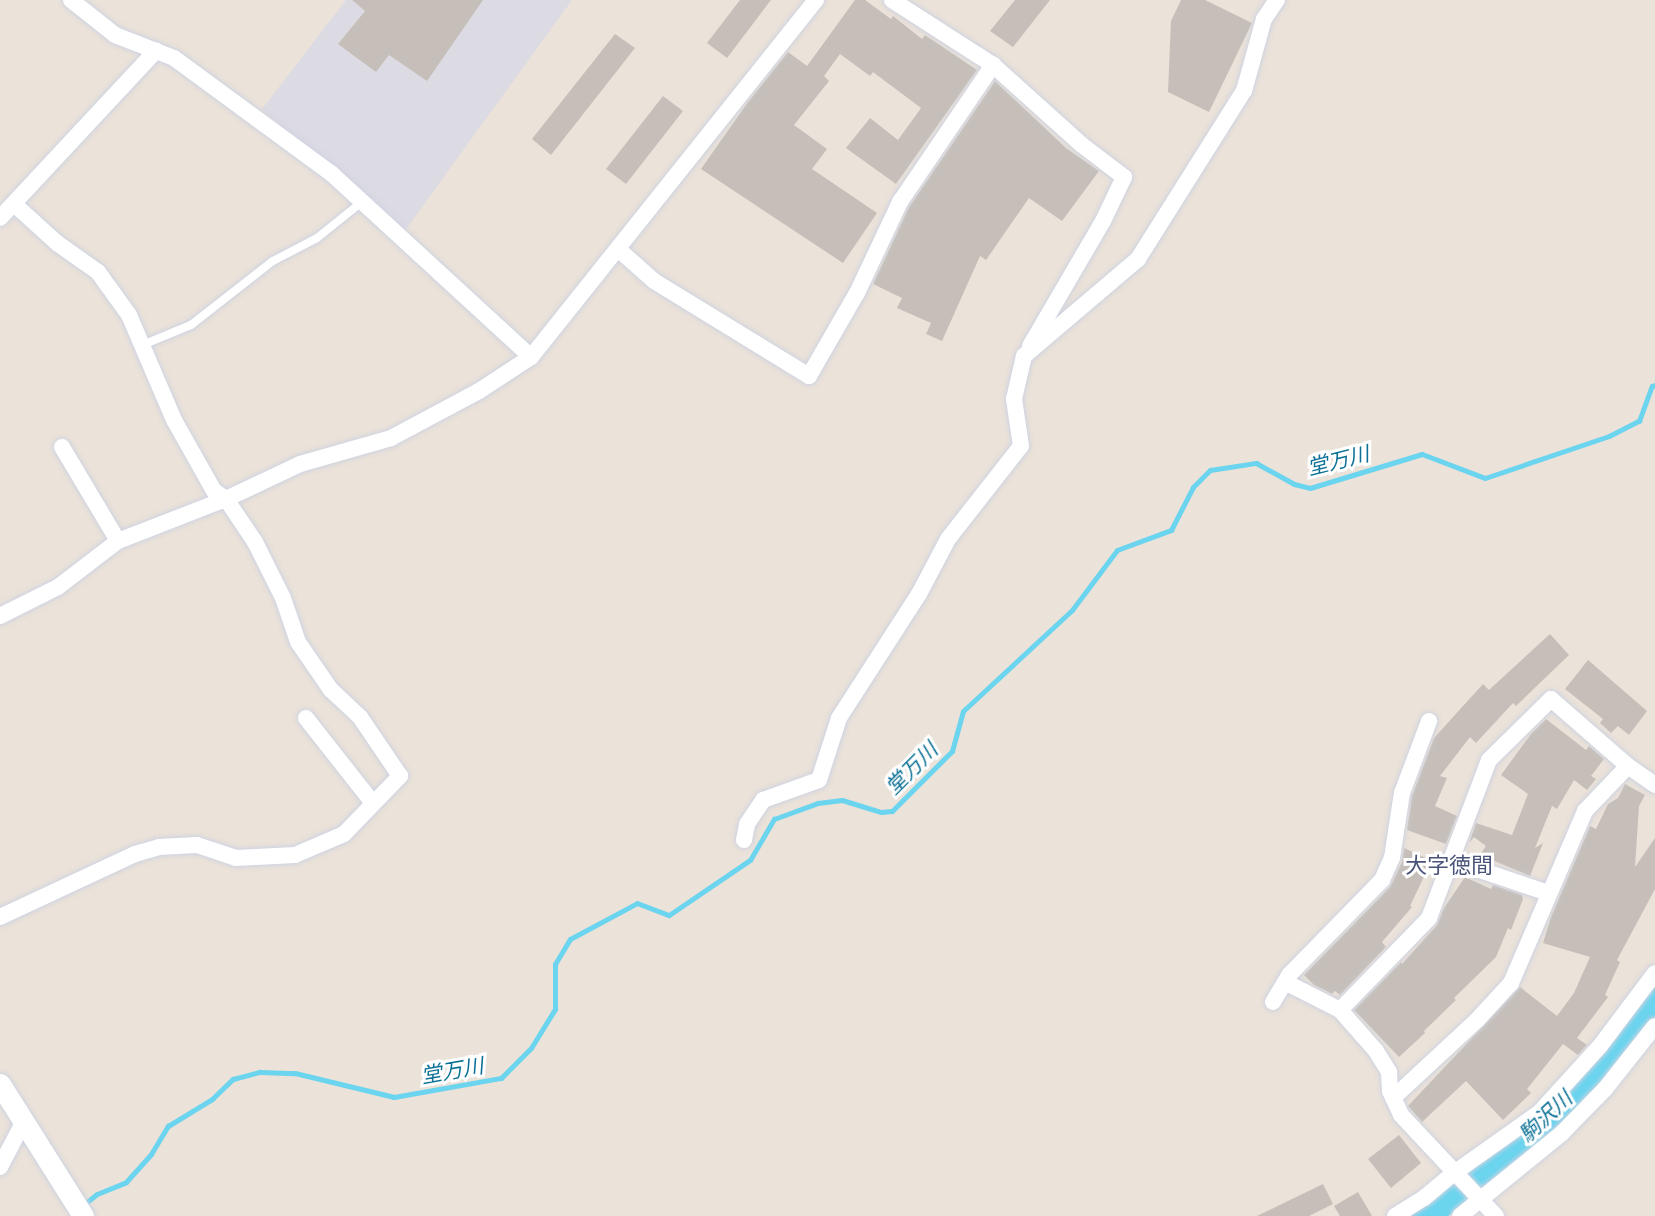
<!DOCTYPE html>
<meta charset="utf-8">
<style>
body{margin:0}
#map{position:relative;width:1655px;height:1216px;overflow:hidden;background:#ebe2d9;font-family:"Exo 2","Noto Sans JP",sans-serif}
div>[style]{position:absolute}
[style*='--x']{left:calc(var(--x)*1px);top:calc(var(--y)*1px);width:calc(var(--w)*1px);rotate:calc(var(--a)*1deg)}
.industrial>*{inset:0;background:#dcdae3}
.stream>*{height:5px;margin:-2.5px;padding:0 2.5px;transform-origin:2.5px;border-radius:2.5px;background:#6bd4ee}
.river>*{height:33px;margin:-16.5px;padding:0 16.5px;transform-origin:16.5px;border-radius:16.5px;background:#6bd4ee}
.building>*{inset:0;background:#c6bfb9}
.roads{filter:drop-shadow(0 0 2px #ced3e1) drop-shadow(0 0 2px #ced3e1)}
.service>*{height:8px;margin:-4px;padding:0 4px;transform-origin:4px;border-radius:4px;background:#fff}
.minor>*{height:16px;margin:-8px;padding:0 8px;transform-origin:8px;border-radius:8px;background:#fff}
.tertiary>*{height:21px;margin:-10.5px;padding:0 10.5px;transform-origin:10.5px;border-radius:10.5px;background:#fff}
span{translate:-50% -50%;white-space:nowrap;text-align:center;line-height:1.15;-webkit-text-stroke:6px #fff;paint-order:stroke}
.water-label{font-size:21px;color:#0d7196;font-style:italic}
.quarter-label{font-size:22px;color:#495478}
</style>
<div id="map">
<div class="industrial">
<i style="clip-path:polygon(346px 0,572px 0,404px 232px,262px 109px)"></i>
</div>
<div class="stream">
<i style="--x:82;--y:1206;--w:19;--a:-39"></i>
<i style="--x:97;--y:1194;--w:31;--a:-22"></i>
<i style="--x:126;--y:1182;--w:38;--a:-48"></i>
<i style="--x:151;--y:1154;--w:33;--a:-59"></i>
<i style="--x:168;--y:1126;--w:52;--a:-31.5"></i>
<i style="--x:212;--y:1099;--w:29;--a:-44"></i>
<i style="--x:233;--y:1079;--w:28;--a:-15"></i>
<i style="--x:260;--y:1072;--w:35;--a:2"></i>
<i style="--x:295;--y:1073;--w:102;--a:13.6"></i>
<i style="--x:394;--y:1097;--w:109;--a:-10.1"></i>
<i style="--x:501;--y:1078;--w:42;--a:-45"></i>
<i style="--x:531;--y:1048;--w:46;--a:-58.4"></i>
<i style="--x:555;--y:1009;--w:45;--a:-90"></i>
<i style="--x:555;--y:964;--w:29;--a:-59"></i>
<i style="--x:570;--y:939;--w:76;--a:-28.2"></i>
<i style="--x:637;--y:903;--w:34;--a:21"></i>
<i style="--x:669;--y:915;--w:98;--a:-34.2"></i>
<i style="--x:750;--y:860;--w:48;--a:-59.7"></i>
<i style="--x:774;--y:819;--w:47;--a:-20"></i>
<i style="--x:818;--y:803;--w:24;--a:-7"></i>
<i style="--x:842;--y:800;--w:41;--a:17.1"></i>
<i style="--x:881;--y:812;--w:11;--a:-5"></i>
<i style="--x:892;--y:811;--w:85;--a:-45"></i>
<i style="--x:952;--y:751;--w:41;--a:-74.6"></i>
<i style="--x:963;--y:711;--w:149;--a:-42.8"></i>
<i style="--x:1072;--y:610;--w:75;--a:-53.1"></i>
<i style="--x:1117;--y:550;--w:58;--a:-20.3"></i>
<i style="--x:1171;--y:530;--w:48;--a:-62.9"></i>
<i style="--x:1193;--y:487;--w:24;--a:-45"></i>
<i style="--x:1210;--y:470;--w:47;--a:-8.7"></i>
<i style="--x:1256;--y:463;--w:43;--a:28.9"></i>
<i style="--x:1294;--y:484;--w:16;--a:14"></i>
<i style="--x:1310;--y:488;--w:117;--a:-16.9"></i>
<i style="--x:1422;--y:454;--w:67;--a:20.9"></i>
<i style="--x:1485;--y:478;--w:131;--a:-18.7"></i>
<i style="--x:1609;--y:436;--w:34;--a:-27"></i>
<i style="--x:1639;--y:421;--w:37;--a:-70"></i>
<i style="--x:1652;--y:386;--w:3;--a:-18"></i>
</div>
<div class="river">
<i style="--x:1420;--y:1216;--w:158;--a:-37"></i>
<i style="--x:1546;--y:1121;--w:163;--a:-48"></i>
</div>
<div class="building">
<i style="clip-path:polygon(352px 0,483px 0,427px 81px,389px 55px,376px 72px,338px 44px,365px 11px)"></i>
<i style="clip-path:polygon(740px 0,771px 0,727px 58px,707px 43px)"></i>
<i style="clip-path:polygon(855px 0,865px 0,891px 19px,893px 16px,922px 39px,925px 35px,977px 70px,896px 184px,846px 148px,870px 118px,898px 140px,921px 108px,873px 72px,870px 76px,840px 54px,824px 76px,829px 81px,794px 125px,827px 149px,812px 169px,877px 213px,843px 263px,701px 169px,748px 102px,788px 52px,807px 66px)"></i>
<i style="clip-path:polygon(1015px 0,1050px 0,1013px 47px,990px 31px)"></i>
<i style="clip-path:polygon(1181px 0,1205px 0,1252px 23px,1209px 112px,1168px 92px,1171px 21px)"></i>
<i style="clip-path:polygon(615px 34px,635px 48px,551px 155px,532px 139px)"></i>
<i style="clip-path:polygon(995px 81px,1066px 148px,1099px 171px,1062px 221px,1029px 198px,986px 260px,980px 256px,942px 341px,926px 334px,931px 323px,897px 308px,902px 298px,873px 284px,909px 207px)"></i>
<i style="clip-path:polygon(663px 96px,683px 111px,626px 184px,606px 169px)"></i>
<i style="clip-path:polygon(1550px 634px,1569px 655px,1516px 706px,1513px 703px,1476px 743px,1470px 737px,1440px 776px,1447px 778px,1435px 806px,1457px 816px,1446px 844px,1407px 830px,1412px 796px,1434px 738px,1483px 684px,1489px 690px)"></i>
<i style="clip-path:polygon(1588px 660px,1647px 711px,1629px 735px,1618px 726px,1611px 733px,1600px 723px,1603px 719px,1565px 689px)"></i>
<i style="clip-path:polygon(1546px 719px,1586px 750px,1589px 746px,1604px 759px,1591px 776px,1596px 779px,1587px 790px,1574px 780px,1557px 809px,1552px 806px,1535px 848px,1543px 843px,1530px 876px,1480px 855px,1486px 846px,1474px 837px,1469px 843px,1476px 823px,1512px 835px,1528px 794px,1501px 775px,1531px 734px)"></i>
<i style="clip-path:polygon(1625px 784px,1645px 795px,1639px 806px,1635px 867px,1655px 838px,1655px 889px,1617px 960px,1620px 962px,1605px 995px,1608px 997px,1577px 1038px,1587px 1045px,1578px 1055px,1563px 1044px,1527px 1089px,1531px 1093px,1503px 1120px,1466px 1081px,1422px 1122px,1408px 1106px,1520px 987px,1557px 1016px,1574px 993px,1590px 957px,1543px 943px,1551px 917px,1590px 826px,1596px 829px,1608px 804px,1618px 798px)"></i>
<i style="clip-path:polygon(1404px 848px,1430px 860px,1429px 866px,1410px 906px,1412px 907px,1382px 942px,1386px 947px,1340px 995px,1335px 991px,1332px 994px,1314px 985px,1304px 975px,1390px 887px,1402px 862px)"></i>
<i style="clip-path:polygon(1465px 877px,1491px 889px,1493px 885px,1522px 895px,1523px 899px,1511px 930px,1508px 928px,1496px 957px,1454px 998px,1456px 1000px,1424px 1031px,1425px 1033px,1399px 1057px,1354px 1010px,1401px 962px,1402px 964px,1437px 925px,1444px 908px)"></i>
<i style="clip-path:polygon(1399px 1135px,1421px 1163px,1391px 1188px,1368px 1159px)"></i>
<i style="clip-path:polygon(1323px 1184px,1333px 1204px,1309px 1216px,1257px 1216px)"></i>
<i style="clip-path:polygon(1358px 1192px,1372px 1216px,1340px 1216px,1334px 1206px)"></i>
</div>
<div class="roads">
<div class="service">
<i style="--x:140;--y:346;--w:55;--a:-22.4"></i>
<i style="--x:191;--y:325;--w:104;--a:-38"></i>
<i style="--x:273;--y:261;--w:50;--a:-27.6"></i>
<i style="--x:317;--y:238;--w:58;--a:-38.7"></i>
</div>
<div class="minor">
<i style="--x:71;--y:0;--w:56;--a:38.5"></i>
<i style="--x:115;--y:35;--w:63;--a:21.3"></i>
<i style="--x:174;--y:58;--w:196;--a:36.3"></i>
<i style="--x:332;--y:174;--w:270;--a:42.6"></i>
<i style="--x:892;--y:0;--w:120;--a:32.8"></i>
<i style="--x:993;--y:65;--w:120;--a:42"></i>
<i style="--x:1082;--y:145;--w:53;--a:37.3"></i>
<i style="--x:1124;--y:177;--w:49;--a:115.5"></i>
<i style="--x:1103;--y:221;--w:145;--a:120.3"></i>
<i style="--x:0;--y:218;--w:229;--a:-47"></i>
<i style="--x:618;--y:249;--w:48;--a:41.6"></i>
<i style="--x:654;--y:281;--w:182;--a:31.5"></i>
<i style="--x:809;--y:376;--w:96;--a:-60"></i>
<i style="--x:857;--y:293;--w:101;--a:-64.7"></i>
<i style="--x:900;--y:202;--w:166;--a:-55.8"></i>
<i style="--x:62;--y:447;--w:109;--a:59.2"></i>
<i style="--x:0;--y:616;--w:65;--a:-26.6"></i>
<i style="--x:58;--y:587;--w:76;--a:-37.5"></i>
<i style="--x:118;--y:541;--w:116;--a:-21.3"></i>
<i style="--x:226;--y:499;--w:82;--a:-25.3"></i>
<i style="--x:300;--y:464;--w:95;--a:-15.9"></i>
<i style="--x:391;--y:438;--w:100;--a:-28.1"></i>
<i style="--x:479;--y:391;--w:62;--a:-33.2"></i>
<i style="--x:531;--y:357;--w:457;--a:-51.4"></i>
<i style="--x:306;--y:718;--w:107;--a:51.8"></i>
<i style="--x:744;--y:840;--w:16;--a:-79"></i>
<i style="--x:747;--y:824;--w:29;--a:-56"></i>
<i style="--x:763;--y:800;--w:59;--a:-19.7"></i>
<i style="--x:819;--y:780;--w:65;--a:-72.1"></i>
<i style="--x:839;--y:718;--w:148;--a:-57.2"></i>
<i style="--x:919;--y:594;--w:62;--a:-62.2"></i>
<i style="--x:948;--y:539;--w:118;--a:-51.9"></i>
<i style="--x:1021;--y:446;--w:48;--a:-98.5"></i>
<i style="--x:1014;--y:399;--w:44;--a:-76.9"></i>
<i style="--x:1024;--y:356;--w:150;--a:-40.4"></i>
<i style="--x:1138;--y:259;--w:199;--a:-57.8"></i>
<i style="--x:1244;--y:91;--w:75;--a:-74.5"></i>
<i style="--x:1264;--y:19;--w:23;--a:-56"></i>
<i style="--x:1450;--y:860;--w:103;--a:18.6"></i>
<i style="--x:0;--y:917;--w:149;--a:-25"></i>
<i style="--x:135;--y:854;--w:25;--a:-16"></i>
<i style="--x:159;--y:847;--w:38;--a:-3"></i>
<i style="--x:197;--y:845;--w:41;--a:18.4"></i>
<i style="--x:236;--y:858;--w:59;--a:-2.9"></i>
<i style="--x:295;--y:855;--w:53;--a:-23.2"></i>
<i style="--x:344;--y:834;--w:81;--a:-46"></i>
<i style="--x:400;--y:776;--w:71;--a:-124.1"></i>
<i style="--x:360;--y:717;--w:40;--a:-137"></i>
<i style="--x:331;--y:690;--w:58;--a:-124.5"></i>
<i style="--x:298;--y:642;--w:46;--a:-108.8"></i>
<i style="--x:283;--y:598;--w:63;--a:-116.6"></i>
<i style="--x:255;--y:542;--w:52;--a:-124"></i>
<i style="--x:226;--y:499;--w:14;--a:-146"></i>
<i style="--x:214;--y:491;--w:81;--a:-119.4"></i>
<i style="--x:174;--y:420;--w:114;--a:-113.2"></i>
<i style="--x:129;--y:315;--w:53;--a:-125.8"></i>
<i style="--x:98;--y:272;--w:50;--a:-144.7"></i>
<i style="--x:57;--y:243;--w:58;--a:-137.8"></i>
<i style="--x:1285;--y:982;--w:62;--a:27"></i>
<i style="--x:1340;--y:1010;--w:55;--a:48.7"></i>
<i style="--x:1376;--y:1051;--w:25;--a:58"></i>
<i style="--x:1389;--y:1072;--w:19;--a:87"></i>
<i style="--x:1390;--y:1091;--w:26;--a:65"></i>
<i style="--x:1401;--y:1115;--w:139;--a:46.8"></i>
<i style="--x:1273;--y:1002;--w:33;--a:-59"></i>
<i style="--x:1290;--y:974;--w:132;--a:-45.6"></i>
<i style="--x:1382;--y:880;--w:24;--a:-66"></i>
<i style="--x:1392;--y:858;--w:66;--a:-81.3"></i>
<i style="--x:1402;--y:793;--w:77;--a:-69.4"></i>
<i style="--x:1340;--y:1010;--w:128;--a:-45.9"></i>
<i style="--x:1429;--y:918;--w:169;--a:-69.2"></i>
<i style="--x:1489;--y:760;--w:87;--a:-44.5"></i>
<i style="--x:1551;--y:699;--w:102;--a:41"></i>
<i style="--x:1628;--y:766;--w:33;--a:35"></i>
<i style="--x:1393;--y:1098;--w:116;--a:-42.9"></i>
<i style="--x:1478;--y:1019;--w:49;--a:-47.5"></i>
<i style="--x:1511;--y:983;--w:187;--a:-66.7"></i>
<i style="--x:1585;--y:811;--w:62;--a:-46.3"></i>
<i style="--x:0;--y:1167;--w:52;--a:-62.4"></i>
<i style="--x:1395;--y:1216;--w:34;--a:-32"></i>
<i style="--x:1424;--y:1198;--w:39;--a:-40"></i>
<i style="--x:1454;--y:1173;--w:105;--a:-35.3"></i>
<i style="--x:1540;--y:1112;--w:89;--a:-47.7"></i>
<i style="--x:1600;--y:1046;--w:91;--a:-53"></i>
<i style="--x:1460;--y:1216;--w:132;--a:-39.1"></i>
<i style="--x:1562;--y:1133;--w:62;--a:-45.7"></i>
<i style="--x:1605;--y:1089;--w:80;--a:-51.6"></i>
</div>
<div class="tertiary">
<i style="--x:0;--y:1084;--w:156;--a:57.8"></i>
</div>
</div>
<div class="water-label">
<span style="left:1338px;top:460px;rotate:-14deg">堂万川</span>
<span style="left:911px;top:768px;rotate:-45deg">堂万川</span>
<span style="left:452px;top:1070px;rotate:-10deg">堂万川</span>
<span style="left:1545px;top:1116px;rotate:-43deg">駒沢川</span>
</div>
<div class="quarter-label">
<span style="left:1449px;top:865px">大字徳間</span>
</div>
</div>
